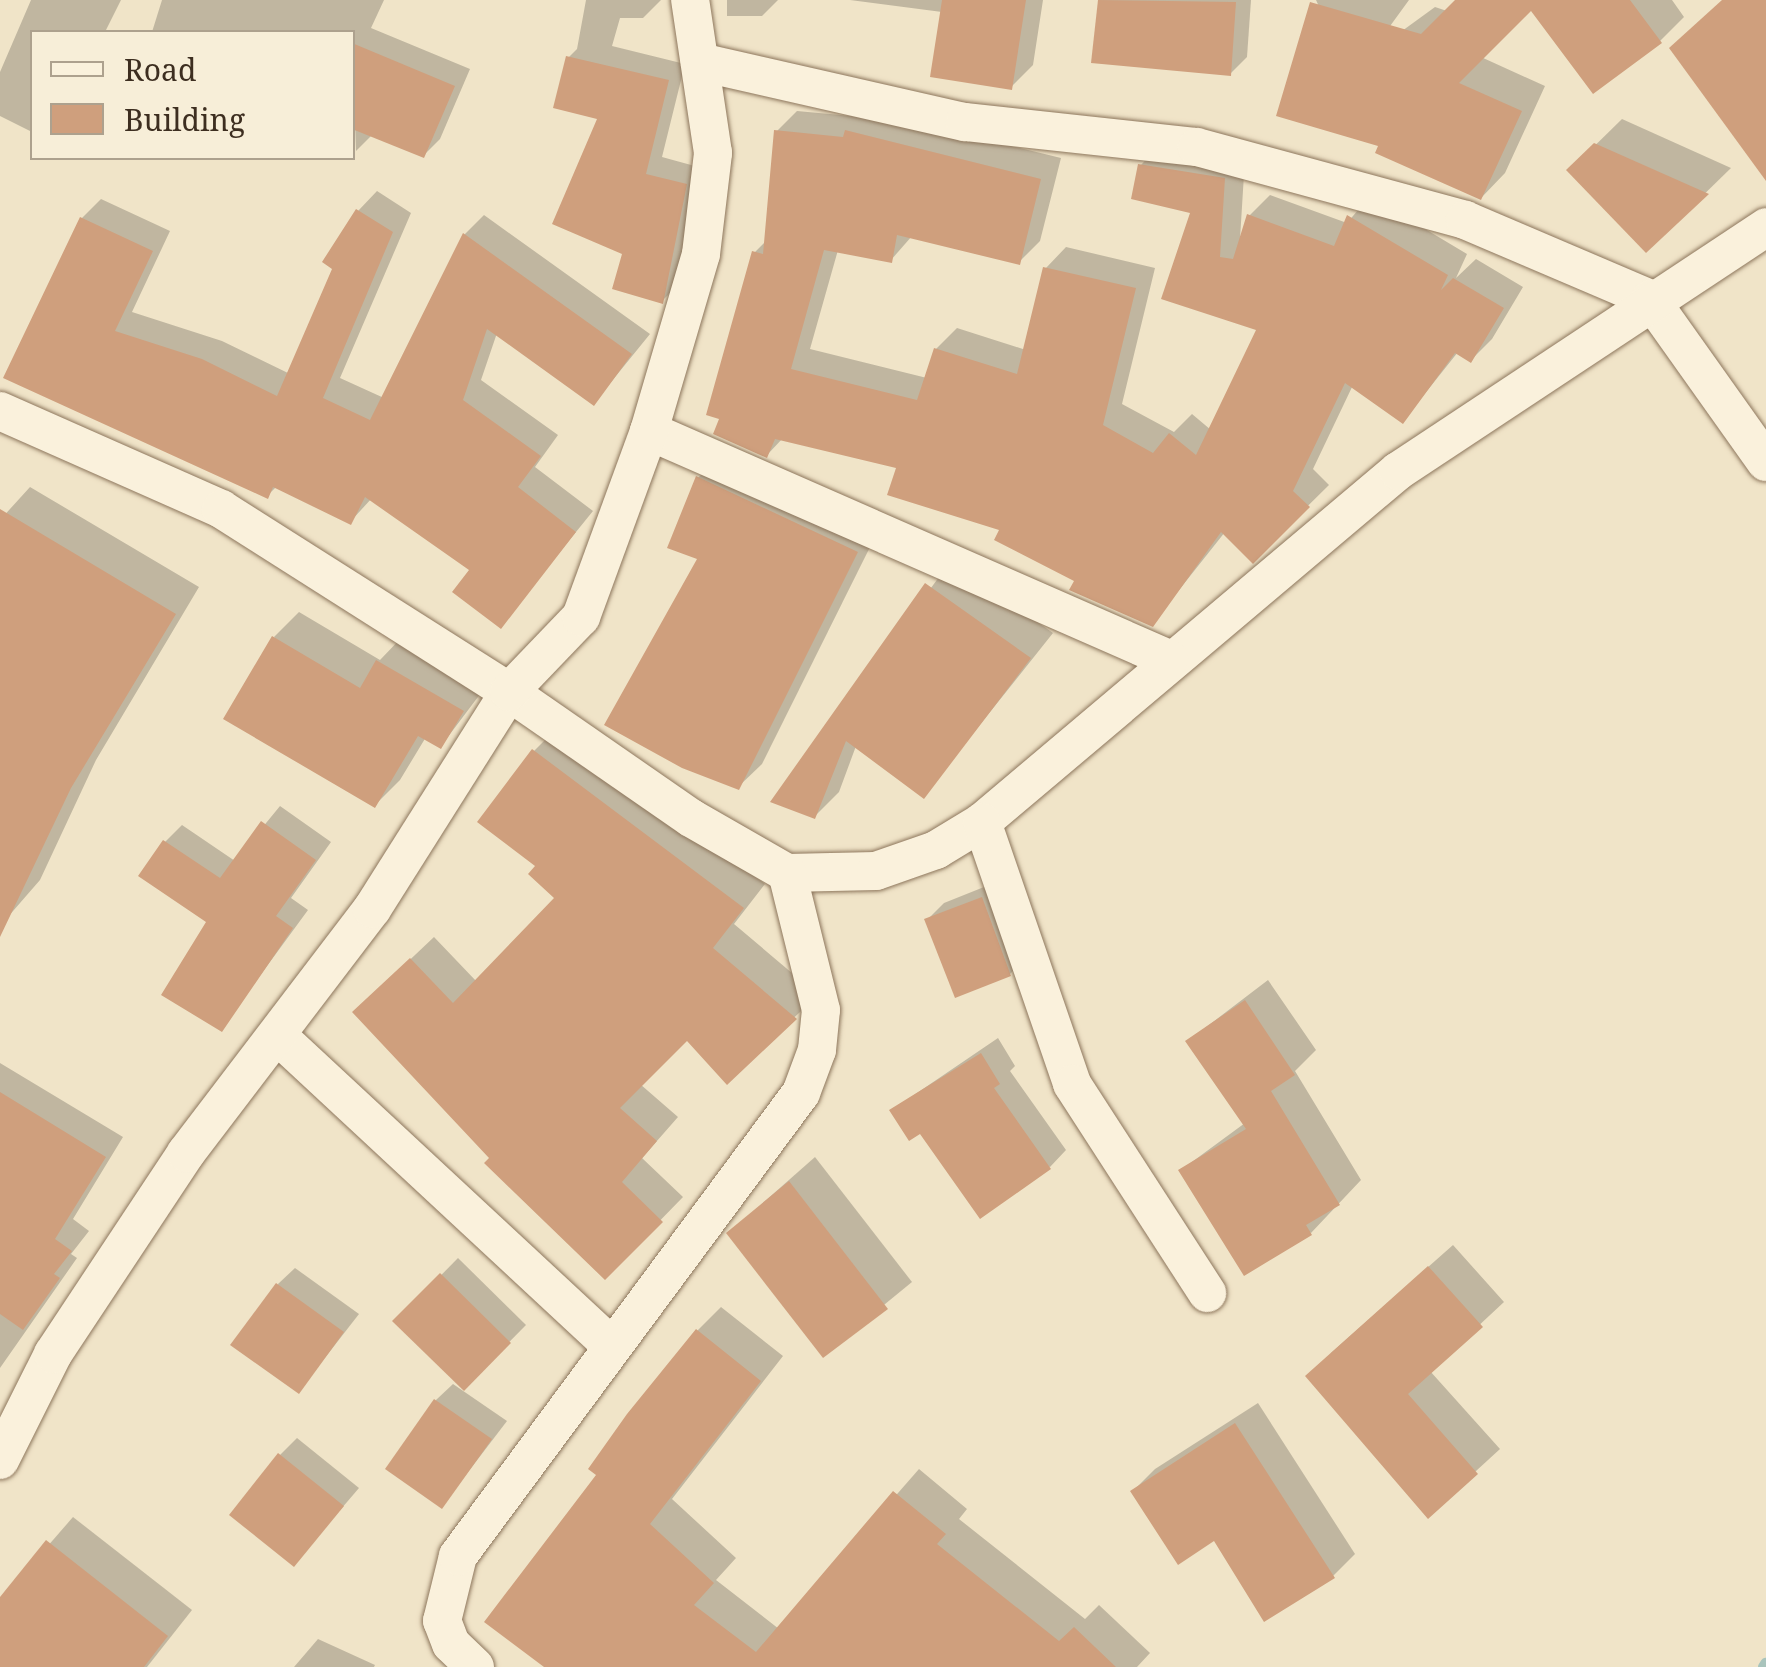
<!DOCTYPE html>
<style>
body{margin:0}
#map{position:relative;width:1766px;height:1667px;overflow:hidden;background:#f0e4c8;font-family:"Noto Serif",serif}
div>[style]{position:absolute}
[style*='--x']{left:calc(var(--x)*1px);top:calc(var(--y)*1px);width:calc(var(--w)*1px);rotate:calc(var(--a)*1deg)}
.shadow>*{inset:0;background:#0003}
.stream>*{height:12px;margin:-6px;padding:0 6px;transform-origin:6px;border-radius:6px;background:#a9c4bc}
.building>*{inset:0;background:#cf9f7d}
.roads{filter:drop-shadow(0 0 2px #8d765c) drop-shadow(0 0 2px #8d765c)}
.minor>*{height:38px;margin:-19px;padding:0 19px;transform-origin:19px;border-radius:19px;background:#faf1dc}
span{translate:-50% -50%;white-space:nowrap;text-align:center;line-height:1.15;-webkit-text-stroke:10px #f7eed8;paint-order:stroke}
.legend{position:absolute;left:30px;top:30px;width:325px;height:130px;box-sizing:border-box;background:#f7eed8;border:2px solid #ada18e;margin:0;padding:12px 18px;list-style:none;font-size:30px;color:#3d2e20}
.legend li{display:flex;align-items:center;gap:20px;height:50px}
.legend b{width:50px;border:2px solid #ada18e}
</style>
<div id="map">
<div class="shadow">
<i style="clip-path:polygon(31px 0,121px 0,105px 32px,32px 32px,32px 132px,0 116px,0 72px)"></i>
<i style="clip-path:polygon(162px 0,384px 0,371px 28px,470px 69px,440px 139px,424px 155px,373px 134px,356px 151px,352px 32px,152px 32px)"></i>
<i style="clip-path:polygon(586px 0,661px 0,643px 18px,620px 18px,612px 46px,685px 64px,662px 157px,702px 168px,679px 284px,662px 301px,625px 252px,601px 117px,569px 57px,577px 49px)"></i>
<i style="clip-path:polygon(727px 0,778px 0,762px 16px,727px 16px)"></i>
<i style="clip-path:polygon(850px 0,1043px 0,1033px 65px,1011px 87px,942px 12px)"></i>
<i style="clip-path:polygon(1100px 0,1251px 0,1247px 57px,1230px 74px,1094px 61px)"></i>
<i style="clip-path:polygon(1316px 0,1409px 0,1369px 55px,1435px 7px,1447px 11px,1459px 0,1672px 0,1684px 17px,1660px 41px,1531px 7px,1481px 57px,1545px 86px,1505px 173px,1481px 198px,1382px 144px)"></i>
<i style="clip-path:polygon(797px 111px,862px 117px,868px 111px,1061px 158px,1040px 241px,1019px 262px,912px 236px,891px 260px,838px 250px,810px 349px,927px 378px,936px 349px,957px 328px,1026px 350px,1046px 268px,1066px 247px,1155px 268px,1122px 404px,1174px 432px,1192px 414px,1211px 430px,1260px 328px,1193px 211px,1141px 165px,1161px 144px,1245px 158px,1240px 239px,1249px 216px,1270px 195px,1347px 223px,1370px 196px,1467px 254px,1456px 278px,1476px 259px,1523px 287px,1492px 339px,1471px 360px,1458px 352px,1403px 421px,1353px 385px,1313px 469px,1329px 485px,1253px 560px,1225px 532px,1152px 624px,899px 466px,783px 438px,767px 455px,722px 417px,755px 252px,767px 240px,776px 132px)"></i>
<i style="clip-path:polygon(1622px 119px,1731px 168px,1647px 250px,1570px 170px)"></i>
<i style="clip-path:polygon(377px 191px,411px 213px,340px 378px,384px 398px,465px 234px,484px 215px,650px 334px,594px 403px,497px 333px,481px 380px,558px 435px,535px 467px,593px 511px,500px 626px,472px 570px,372px 498px,350px 522px,277px 486px,267px 496px,7px 377px,82px 218px,101px 199px,170px 231px,132px 312px,222px 341px,290px 374px,358px 211px)"></i>
<i style="clip-path:polygon(721px 454px,879px 529px,762px 764px,738px 787px,701px 558px,698px 478px)"></i>
<i style="clip-path:polygon(30px 487px,199px 587px,96px 760px,40px 880px,0 926px,0 520px)"></i>
<i style="clip-path:polygon(951px 561px,1053px 633px,923px 796px,856px 746px,839px 792px,815px 816px,773px 800px)"></i>
<i style="clip-path:polygon(299px 612px,380px 660px,403px 636px,487px 685px,441px 746px,426px 737px,400px 780px,375px 805px,274px 637px)"></i>
<i style="clip-path:polygon(557px 728px,765px 884px,734px 924px,818px 995px,727px 1081px,687px 1038px,640px 1084px,678px 1117px,642px 1158px,683px 1197px,605px 1277px,492px 1158px,378px 990px,434px 937px,477px 982px,558px 898px,539px 866px,534px 751px)"></i>
<i style="clip-path:polygon(280px 806px,331px 842px,291px 898px,308px 910px,221px 1029px,209px 921px,165px 842px,182px 825px,235px 861px)"></i>
<i style="clip-path:polygon(999px 881px,1027px 957px,1010px 974px,927px 920px,944px 903px)"></i>
<i style="clip-path:polygon(1268px 980px,1316px 1050px,1295px 1071px,1361px 1180px,1311px 1233px,1181px 1170px,1245px 1123px,1188px 1041px)"></i>
<i style="clip-path:polygon(998px 1038px,1015px 1066px,1010px 1071px,1066px 1150px,1050px 1167px,920px 1131px,892px 1110px)"></i>
<i style="clip-path:polygon(0 1063px,123px 1137px,73px 1219px,89px 1231px,71px 1254px,77px 1258px,0 1368px)"></i>
<i style="clip-path:polygon(815px 1157px,912px 1282px,824px 1354px,729px 1233px)"></i>
<i style="clip-path:polygon(1453px 1245px,1504px 1302px,1430px 1371px,1500px 1449px,1428px 1515px,1331px 1353px)"></i>
<i style="clip-path:polygon(458px 1258px,526px 1325px,464px 1388px,396px 1321px)"></i>
<i style="clip-path:polygon(295px 1268px,359px 1314px,299px 1391px,278px 1284px)"></i>
<i style="clip-path:polygon(721px 1307px,783px 1356px,672px 1499px,736px 1558px,716px 1580px,779px 1629px,919px 1469px,967px 1509px,959px 1519px,1085px 1619px,1099px 1605px,1150px 1653px,1137px 1667px,549px 1667px,599px 1474px,697px 1331px)"></i>
<i style="clip-path:polygon(453px 1384px,507px 1421px,442px 1506px,436px 1400px)"></i>
<i style="clip-path:polygon(1258px 1403px,1355px 1554px,1333px 1576px,1215px 1538px,1133px 1491px,1155px 1469px)"></i>
<i style="clip-path:polygon(297px 1438px,359px 1488px,294px 1564px,280px 1455px)"></i>
<i style="clip-path:polygon(73px 1517px,192px 1610px,147px 1667px,0 1667px,0 1601px)"></i>
<i style="clip-path:polygon(318px 1639px,375px 1665px,374px 1667px,294px 1667px)"></i>
</div>
<div class="stream">
<i style="--x:1764;--y:1667;--w:4;--a:-56"></i>
</div>
<div class="building">
<i style="clip-path:polygon(942px 0,1026px 0,1012px 90px,930px 77px)"></i>
<i style="clip-path:polygon(1098px 0,1236px 2px,1231px 76px,1091px 63px)"></i>
<i style="clip-path:polygon(1455px 0,1630px 0,1662px 43px,1593px 94px,1531px 11px,1459px 83px,1522px 111px,1481px 200px,1375px 153px,1378px 146px,1276px 116px,1310px 2px,1421px 34px)"></i>
<i style="clip-path:polygon(1722px 0,1766px 0,1766px 181px,1669px 48px)"></i>
<i style="clip-path:polygon(352px 43px,455px 86px,424px 158px,352px 129px)"></i>
<i style="clip-path:polygon(566px 56px,669px 80px,646px 174px,687px 184px,663px 304px,612px 289px,622px 254px,552px 224px,597px 119px,553px 108px)"></i>
<i style="clip-path:polygon(774px 130px,843px 137px,845px 130px,1041px 179px,1020px 265px,897px 235px,892px 263px,824px 250px,791px 369px,917px 400px,934px 348px,1017px 374px,1043px 267px,1136px 288px,1103px 425px,1153px 453px,1169px 433px,1196px 455px,1256px 330px,1161px 299px,1190px 213px,1131px 199px,1138px 164px,1225px 178px,1220px 257px,1233px 259px,1247px 214px,1334px 246px,1347px 215px,1448px 275px,1441px 290px,1453px 278px,1504px 308px,1471px 363px,1455px 353px,1403px 424px,1345px 383px,1293px 491px,1310px 507px,1253px 564px,1221px 532px,1153px 627px,1069px 590px,1074px 581px,994px 540px,999px 530px,887px 495px,896px 468px,775px 439px,767px 458px,713px 434px,719px 419px,706px 415px,752px 251px,763px 254px)"></i>
<i style="clip-path:polygon(1594px 143px,1709px 194px,1646px 253px,1566px 170px)"></i>
<i style="clip-path:polygon(356px 209px,393px 232px,323px 398px,370px 420px,463px 233px,632px 354px,594px 406px,487px 329px,463px 400px,541px 456px,518px 487px,576px 532px,501px 629px,452px 592px,469px 570px,365px 497px,351px 525px,273px 487px,268px 499px,3px 378px,80px 217px,153px 251px,115px 331px,202px 359px,277px 396px,332px 269px,322px 262px)"></i>
<i style="clip-path:polygon(696px 476px,858px 552px,739px 790px,682px 768px,604px 725px,697px 559px,667px 548px)"></i>
<i style="clip-path:polygon(0 509px,176px 614px,71px 788px,0 937px)"></i>
<i style="clip-path:polygon(925px 583px,1031px 658px,924px 799px,846px 741px,815px 819px,770px 802px)"></i>
<i style="clip-path:polygon(272px 636px,360px 688px,376px 660px,464px 711px,441px 749px,418px 736px,375px 808px,223px 719px)"></i>
<i style="clip-path:polygon(532px 749px,744px 908px,713px 948px,797px 1019px,727px 1085px,687px 1041px,620px 1108px,657px 1141px,622px 1182px,663px 1222px,605px 1280px,484px 1163px,489px 1158px,352px 1012px,410px 958px,453px 1003px,554px 898px,528px 874px,535px 866px,477px 822px)"></i>
<i style="clip-path:polygon(261px 821px,316px 860px,276px 916px,293px 928px,222px 1032px,161px 995px,206px 922px,138px 876px,163px 840px,220px 878px)"></i>
<i style="clip-path:polygon(982px 897px,1011px 976px,955px 998px,924px 919px)"></i>
<i style="clip-path:polygon(1245px 1000px,1295px 1075px,1271px 1091px,1340px 1205px,1306px 1225px,1312px 1235px,1244px 1276px,1178px 1170px,1246px 1129px,1185px 1041px)"></i>
<i style="clip-path:polygon(981px 1053px,1000px 1084px,994px 1088px,1051px 1169px,980px 1219px,920px 1134px,909px 1141px,889px 1110px)"></i>
<i style="clip-path:polygon(0 1092px,106px 1157px,55px 1239px,72px 1251px,54px 1274px,60px 1278px,23px 1330px,0 1314px)"></i>
<i style="clip-path:polygon(789px 1181px,888px 1309px,823px 1358px,726px 1233px)"></i>
<i style="clip-path:polygon(1428px 1266px,1483px 1327px,1408px 1394px,1478px 1474px,1428px 1519px,1305px 1376px)"></i>
<i style="clip-path:polygon(440px 1273px,511px 1343px,464px 1391px,392px 1321px)"></i>
<i style="clip-path:polygon(276px 1283px,344px 1332px,299px 1394px,230px 1345px)"></i>
<i style="clip-path:polygon(696px 1329px,761px 1381px,650px 1524px,714px 1583px,694px 1605px,756px 1652px,893px 1491px,946px 1534px,937px 1544px,1059px 1641px,1074px 1627px,1116px 1667px,544px 1667px,484px 1622px,596px 1475px,588px 1469px,627px 1414px)"></i>
<i style="clip-path:polygon(434px 1399px,492px 1439px,442px 1509px,385px 1469px)"></i>
<i style="clip-path:polygon(1235px 1423px,1335px 1578px,1264px 1622px,1214px 1541px,1178px 1565px,1130px 1491px)"></i>
<i style="clip-path:polygon(278px 1453px,344px 1506px,294px 1567px,229px 1515px)"></i>
<i style="clip-path:polygon(46px 1540px,168px 1636px,144px 1667px,0 1667px,0 1597px)"></i>
</div>
<div class="roads">
<div class="minor">
<i style="--x:700;--y:62;--w:272;--a:12.8"></i>
<i style="--x:965;--y:122;--w:233;--a:6.2"></i>
<i style="--x:1197;--y:147;--w:278;--a:15.2"></i>
<i style="--x:1465;--y:220;--w:201;--a:23.1"></i>
<i style="--x:1650;--y:299;--w:200;--a:54.6"></i>
<i style="--x:0;--y:411;--w:242;--a:23.9"></i>
<i style="--x:221;--y:509;--w:341;--a:32.4"></i>
<i style="--x:509;--y:692;--w:221;--a:34.7"></i>
<i style="--x:691;--y:818;--w:111;--a:29.8"></i>
<i style="--x:787;--y:873;--w:89;--a:-1.3"></i>
<i style="--x:876;--y:871;--w:64;--a:-19.3"></i>
<i style="--x:936;--y:850;--w:54;--a:-31.3"></i>
<i style="--x:982;--y:822;--w:544;--a:-40.16"></i>
<i style="--x:1398;--y:471;--w:442;--a:-33.5"></i>
<i style="--x:649;--y:431;--w:568;--a:23.68"></i>
<i style="--x:982;--y:822;--w:277;--a:71"></i>
<i style="--x:1072;--y:1084;--w:249;--a:57.1"></i>
<i style="--x:278;--y:1036;--w:452;--a:42.9"></i>
<i style="--x:0;--y:1460;--w:119;--a:-63.4"></i>
<i style="--x:53;--y:1354;--w:241;--a:-56.5"></i>
<i style="--x:186;--y:1153;--w:307;--a:-52.7"></i>
<i style="--x:372;--y:909;--w:257;--a:-57.7"></i>
<i style="--x:509;--y:692;--w:104;--a:-46.2"></i>
<i style="--x:581;--y:617;--w:198;--a:-69.9"></i>
<i style="--x:649;--y:431;--w:184;--a:-73.6"></i>
<i style="--x:701;--y:254;--w:102;--a:-83.2"></i>
<i style="--x:713;--y:153;--w:155;--a:-98.5"></i>
<i style="--x:475;--y:1667;--w:33;--a:-136"></i>
<i style="--x:451;--y:1644;--w:25;--a:-111"></i>
<i style="--x:442;--y:1621;--w:67;--a:-76.2"></i>
<i style="--x:458;--y:1556;--w:576;--a:-53.47"></i>
<i style="--x:801;--y:1093;--w:46;--a:-69.6"></i>
<i style="--x:817;--y:1050;--w:40;--a:-84.3"></i>
<i style="--x:821;--y:1010;--w:141;--a:-103.9"></i>
</div>
</div>
<ul class="legend">
<li><b style="height:12px;background:#faf1dc"></b>Road</li>
<li><b style="height:28px;background:#cf9f7d"></b>Building</li>
</ul>
</div>
